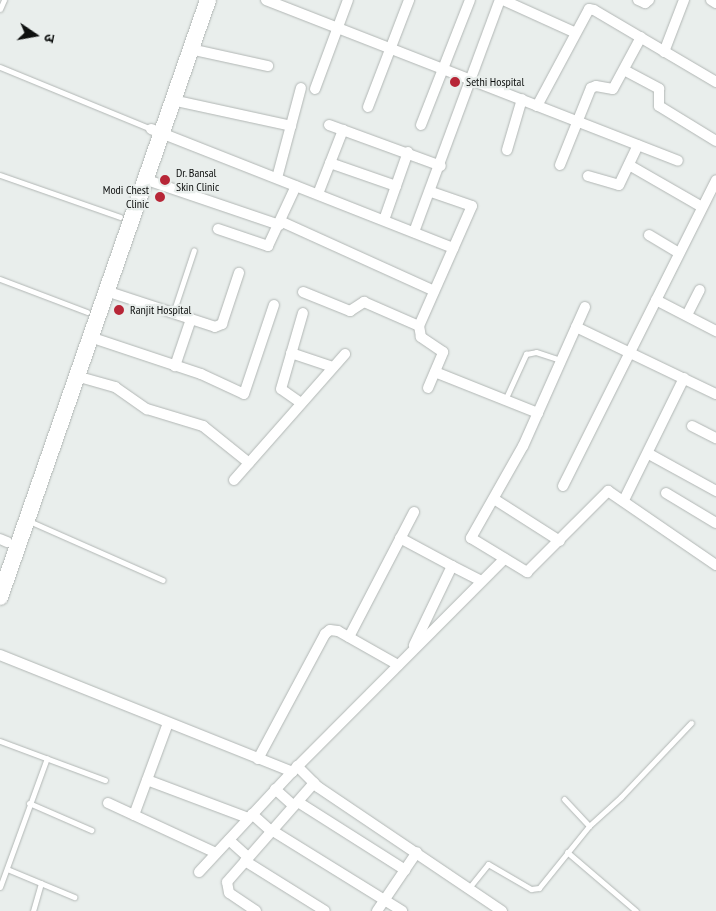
<!DOCTYPE html>
<meta charset="utf-8">
<style>
body{margin:0}
#map{position:relative;width:716px;height:911px;overflow:hidden;background:#e9eeec;font-family:"PT Sans Narrow","Noto Sans Devanagari",sans-serif}
div>[style]{position:absolute}
[style*='--x']{left:calc(var(--x)*1px);top:calc(var(--y)*1px);width:calc(var(--w)*1px);rotate:calc(var(--a)*1deg)}
.roads{filter:drop-shadow(0 0 1px #b1b6b4) drop-shadow(0 0 1px #b1b6b4)}
.service>*{height:5px;margin:-2.5px;padding:0 2.5px;transform-origin:2.5px;border-radius:2.5px;background:#fff}
.minor>*{height:10px;margin:-5px;padding:0 5px;transform-origin:5px;border-radius:5px;background:#fff}
.trunk>*{height:16px;margin:-8px;padding:0 8px;transform-origin:8px;border-radius:8px;background:#fff}
.dots>*{width:14px;height:14px;translate:-50% -50%;box-sizing:border-box;border:2px solid #e9eeec;border-radius:50%}
span{translate:-50% -50%;white-space:nowrap;text-align:center;line-height:1.15;-webkit-text-stroke:4.5px #e9eeec;paint-order:stroke}
.poi-label{font-size:12px;color:#0e100f}
.left{translate:0 -50%;text-align:left}
.right{translate:-100% -50%;text-align:right}
.north{position:absolute;left:10px;top:10px;width:50px;height:50px;-webkit-text-stroke:4px #e9eeec;paint-order:stroke;rotate:102deg;font-size:14px;font-weight:700;line-height:20px;text-align:center;color:#0e100f}
.north::after{content:'';display:block;margin:auto;width:18px;height:22px;background:#0e100f;clip-path:polygon(50% 0,100% 100%,50% 72%,0 100%)}
</style>
<div id="map">
<div class="roads">
<div class="service">
<i style="--x:0;--y:9;--w:10;--a:-66"></i>
<i style="--x:0;--y:67;--w:163;--a:22.3"></i>
<i style="--x:0;--y:175;--w:127;--a:19.3"></i>
<i style="--x:0;--y:279;--w:93;--a:20.8"></i>
<i style="--x:173;--y:313;--w:66;--a:-71.6"></i>
<i style="--x:505;--y:400;--w:51;--a:-65.5"></i>
<i style="--x:526;--y:354;--w:10;--a:-11"></i>
<i style="--x:536;--y:352;--w:26;--a:18"></i>
<i style="--x:29;--y:521;--w:146;--a:23.8"></i>
<i style="--x:0;--y:741;--w:112;--a:20.4"></i>
<i style="--x:564;--y:799;--w:37;--a:47"></i>
<i style="--x:29;--y:803;--w:68;--a:23.5"></i>
<i style="--x:567;--y:852;--w:91;--a:40.5"></i>
<i style="--x:7;--y:869;--w:73;--a:22.7"></i>
<i style="--x:0;--y:887;--w:137;--a:-70"></i>
<i style="--x:468;--y:889;--w:32;--a:-51"></i>
<i style="--x:488;--y:864;--w:50;--a:30.2"></i>
<i style="--x:531;--y:889;--w:8;--a:-7"></i>
<i style="--x:539;--y:888;--w:80;--a:-51.1"></i>
<i style="--x:589;--y:826;--w:43;--a:-42.2"></i>
<i style="--x:621;--y:797;--w:102;--a:-46.6"></i>
<i style="--x:33;--y:911;--w:29;--a:-74"></i>
</div>
<div class="minor">
<i style="--x:266;--y:0;--w:442;--a:21.3"></i>
<i style="--x:503;--y:0;--w:78;--a:24.3"></i>
<i style="--x:638;--y:0;--w:8;--a:23"></i>
<i style="--x:645;--y:3;--w:5;--a:-37"></i>
<i style="--x:711;--y:0;--w:6;--a:31"></i>
<i style="--x:190;--y:49;--w:80;--a:12.3"></i>
<i style="--x:664;--y:52;--w:56;--a:-69"></i>
<i style="--x:624;--y:70;--w:40;--a:28"></i>
<i style="--x:659;--y:89;--w:17;--a:90"></i>
<i style="--x:659;--y:106;--w:67;--a:31.6"></i>
<i style="--x:315;--y:89;--w:95;--a:-69.7"></i>
<i style="--x:172;--y:100;--w:122;--a:12.3"></i>
<i style="--x:537;--y:106;--w:110;--a:-61.8"></i>
<i style="--x:589;--y:9;--w:5;--a:11"></i>
<i style="--x:594;--y:10;--w:142;--a:30.5"></i>
<i style="--x:368;--y:107;--w:115;--a:-69"></i>
<i style="--x:329;--y:125;--w:119;--a:20.1"></i>
<i style="--x:421;--y:125;--w:134;--a:-68.6"></i>
<i style="--x:151;--y:129;--w:325;--a:21.5"></i>
<i style="--x:507;--y:150;--w:53;--a:-73.6"></i>
<i style="--x:330;--y:163;--w:70;--a:19.2"></i>
<i style="--x:560;--y:165;--w:83;--a:-68.1"></i>
<i style="--x:591;--y:88;--w:5;--a:-22"></i>
<i style="--x:596;--y:86;--w:17;--a:10"></i>
<i style="--x:613;--y:89;--w:59;--a:-61.7"></i>
<i style="--x:629;--y:165;--w:84;--a:29.9"></i>
<i style="--x:588;--y:176;--w:32;--a:16"></i>
<i style="--x:619;--y:185;--w:44;--a:-64.6"></i>
<i style="--x:277;--y:178;--w:93;--a:-75.1"></i>
<i style="--x:144;--y:179;--w:143;--a:18.8"></i>
<i style="--x:318;--y:194;--w:69;--a:-68.7"></i>
<i style="--x:384;--y:220;--w:72;--a:-70.6"></i>
<i style="--x:280;--y:221;--w:169;--a:24.4"></i>
<i style="--x:218;--y:229;--w:53;--a:18.8"></i>
<i style="--x:268;--y:246;--w:66;--a:-65"></i>
<i style="--x:414;--y:232;--w:247;--a:-69.7"></i>
<i style="--x:649;--y:235;--w:35;--a:31"></i>
<i style="--x:106;--y:291;--w:89;--a:18.2"></i>
<i style="--x:191;--y:319;--w:50;--a:108.8"></i>
<i style="--x:303;--y:292;--w:51;--a:22"></i>
<i style="--x:350;--y:311;--w:17;--a:-33"></i>
<i style="--x:364;--y:302;--w:60;--a:23.6"></i>
<i style="--x:656;--y:300;--w:68;--a:27.3"></i>
<i style="--x:585;--y:307;--w:152;--a:114"></i>
<i style="--x:523;--y:446;--w:106;--a:119.5"></i>
<i style="--x:471;--y:538;--w:66;--a:31.3"></i>
<i style="--x:527;--y:572;--w:115;--a:-45"></i>
<i style="--x:608;--y:491;--w:131;--a:34.4"></i>
<i style="--x:687;--y:315;--w:28;--a:-63"></i>
<i style="--x:191;--y:319;--w:25;--a:18"></i>
<i style="--x:215;--y:327;--w:8;--a:-23"></i>
<i style="--x:222;--y:324;--w:54;--a:-71.6"></i>
<i style="--x:576;--y:327;--w:155;--a:25.6"></i>
<i style="--x:90;--y:337;--w:117;--a:18.4"></i>
<i style="--x:201;--y:374;--w:47;--a:24.9"></i>
<i style="--x:244;--y:394;--w:94;--a:-71.4"></i>
<i style="--x:291;--y:353;--w:44;--a:18.4"></i>
<i style="--x:435;--y:372;--w:111;--a:21.7"></i>
<i style="--x:76;--y:376;--w:41;--a:15.8"></i>
<i style="--x:115;--y:387;--w:39;--a:35"></i>
<i style="--x:147;--y:409;--w:59;--a:16.9"></i>
<i style="--x:203;--y:426;--w:59;--a:38.8"></i>
<i style="--x:428;--y:388;--w:39;--a:-67"></i>
<i style="--x:443;--y:352;--w:27;--a:-146"></i>
<i style="--x:421;--y:337;--w:11;--a:-100"></i>
<i style="--x:419;--y:326;--w:131;--a:-66.2"></i>
<i style="--x:472;--y:206;--w:43;--a:-161.1"></i>
<i style="--x:301;--y:403;--w:24;--a:-145"></i>
<i style="--x:281;--y:389;--w:79;--a:-73.9"></i>
<i style="--x:692;--y:426;--w:27;--a:27"></i>
<i style="--x:649;--y:454;--w:77;--a:28.9"></i>
<i style="--x:234;--y:480;--w:168;--a:-48.6"></i>
<i style="--x:563;--y:486;--w:342;--a:-63.4"></i>
<i style="--x:666;--y:493;--w:58;--a:31"></i>
<i style="--x:494;--y:499;--w:78;--a:32.5"></i>
<i style="--x:624;--y:500;--w:136;--a:-63.8"></i>
<i style="--x:400;--y:538;--w:59;--a:28.3"></i>
<i style="--x:452;--y:566;--w:88;--a:115.7"></i>
<i style="--x:0;--y:539;--w:8;--a:23"></i>
<i style="--x:452;--y:566;--w:33;--a:27"></i>
<i style="--x:349;--y:637;--w:141;--a:-62.5"></i>
<i style="--x:0;--y:655;--w:315;--a:21.8"></i>
<i style="--x:258;--y:759;--w:142;--a:-61.8"></i>
<i style="--x:325;--y:634;--w:6;--a:-39"></i>
<i style="--x:330;--y:630;--w:8;--a:7"></i>
<i style="--x:338;--y:631;--w:69;--a:29.5"></i>
<i style="--x:297;--y:766;--w:30;--a:45"></i>
<i style="--x:318;--y:787;--w:222;--a:34"></i>
<i style="--x:147;--y:780;--w:108;--a:20.6"></i>
<i style="--x:275;--y:789;--w:25;--a:42"></i>
<i style="--x:298;--y:802;--w:127;--a:32.4"></i>
<i style="--x:108;--y:803;--w:119;--a:24.8"></i>
<i style="--x:252;--y:814;--w:27;--a:42"></i>
<i style="--x:134;--y:815;--w:98;--a:-69.7"></i>
<i style="--x:273;--y:831;--w:152;--a:31.8"></i>
<i style="--x:229;--y:840;--w:25;--a:42"></i>
<i style="--x:245;--y:861;--w:94;--a:32"></i>
<i style="--x:199;--y:872;--w:137;--a:-47.1"></i>
<i style="--x:292;--y:772;--w:301;--a:-45.1"></i>
<i style="--x:256;--y:911;--w:32;--a:-146"></i>
<i style="--x:229;--y:893;--w:11;--a:-100"></i>
<i style="--x:227;--y:882;--w:132;--a:-48.7"></i>
<i style="--x:377;--y:911;--w:71;--a:-55.9"></i>
</div>
<div class="trunk">
<i style="--x:0;--y:597;--w:632;--a:-70.79"></i>
</div>
</div>
<div class="dots">
<i style="left:455px;top:82px;background:#b72637"></i>
<i style="left:165px;top:180px;background:#b72637"></i>
<i style="left:160px;top:197px;background:#b72637"></i>
<i style="left:119px;top:310px;background:#b72637"></i>
</div>
<div class="poi-label">
<span class="left" style="left:466px;top:82px">Sethi Hospital</span>
<span class="left" style="left:176px;top:180px">Dr. Bansal<br>Skin Clinic</span>
<span class="right" style="left:149px;top:197px">Modi Chest<br>Clinic</span>
<span class="left" style="left:130px;top:310px">Ranjit Hospital</span>
</div>
<div class="north">उ</div>
</div>
